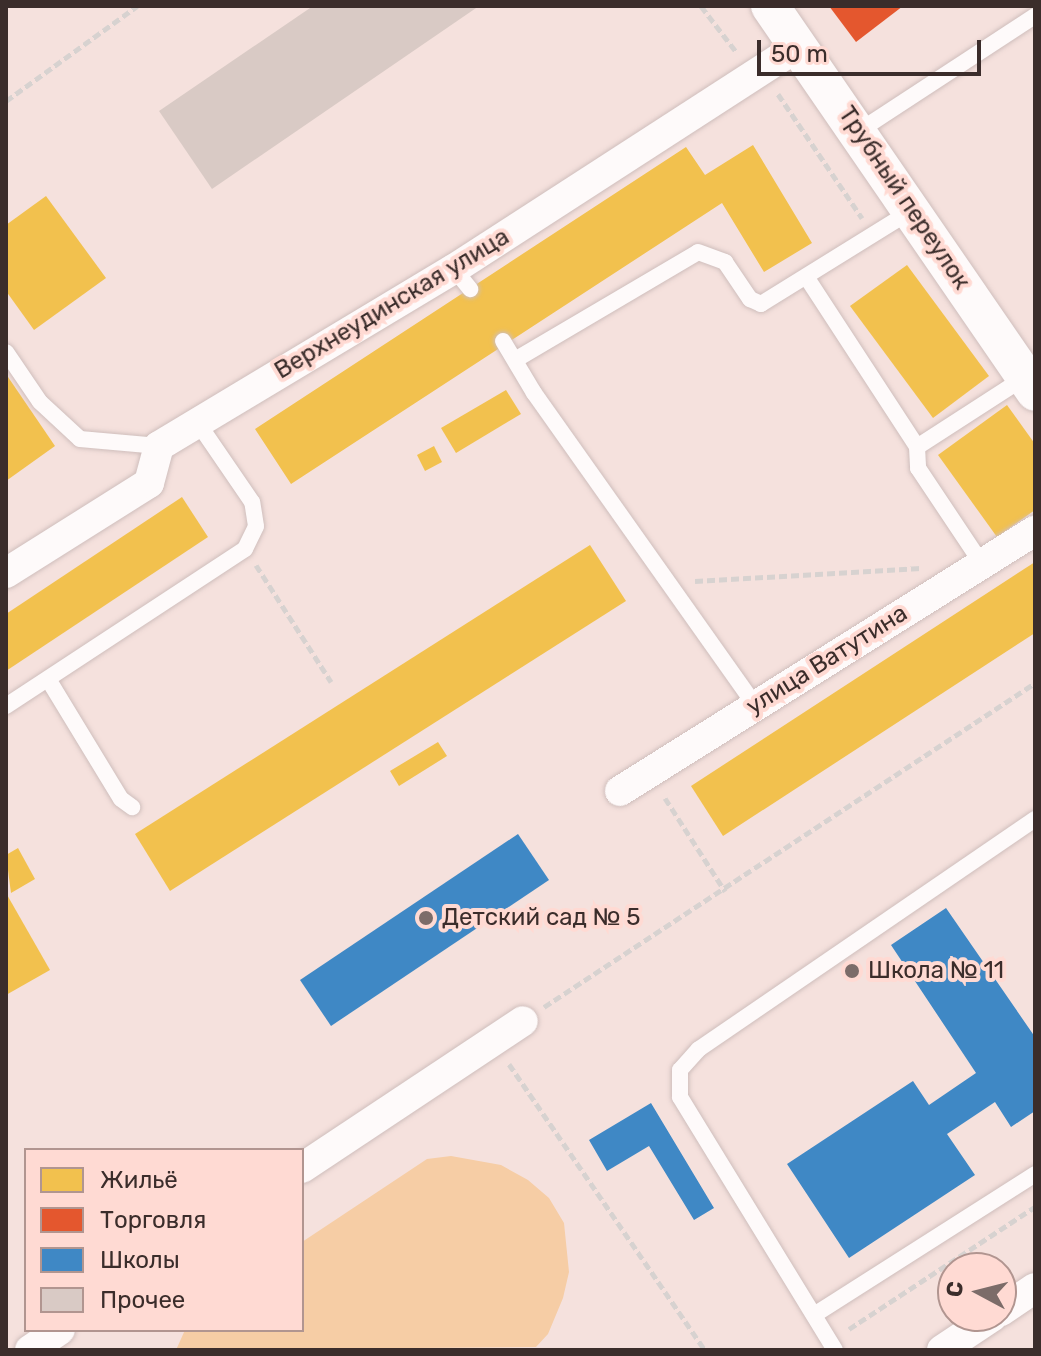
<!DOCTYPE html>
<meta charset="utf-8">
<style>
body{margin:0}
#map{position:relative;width:1041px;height:1356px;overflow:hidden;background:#f5e1dd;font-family:Rubik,sans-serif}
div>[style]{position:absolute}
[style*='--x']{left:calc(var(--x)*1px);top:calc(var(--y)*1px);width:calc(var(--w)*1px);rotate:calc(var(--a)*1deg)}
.green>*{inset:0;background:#f6cda5}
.homes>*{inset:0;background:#f2c14e}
.shops>*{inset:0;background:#e4572e}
.schools>*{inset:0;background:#3f88c5}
.building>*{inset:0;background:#d9cac5}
.path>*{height:5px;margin-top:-2.5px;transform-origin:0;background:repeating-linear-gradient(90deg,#d7d2d0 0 8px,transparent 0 12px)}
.roads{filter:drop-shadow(0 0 2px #cfbebc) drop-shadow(0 0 2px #cfbebc)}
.service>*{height:16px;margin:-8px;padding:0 8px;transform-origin:8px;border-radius:8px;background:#fefafa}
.minor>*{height:30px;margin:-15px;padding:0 15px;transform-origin:15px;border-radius:15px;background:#fefafa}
.tertiary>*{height:38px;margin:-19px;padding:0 19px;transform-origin:19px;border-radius:19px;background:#fefafa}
.dots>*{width:22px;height:22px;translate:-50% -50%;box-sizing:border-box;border:4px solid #ffdad3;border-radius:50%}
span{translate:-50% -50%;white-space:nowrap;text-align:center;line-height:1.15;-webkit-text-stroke:8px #ffdad3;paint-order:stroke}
.street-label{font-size:24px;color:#3b2d2b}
.poi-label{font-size:24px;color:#3b2d2b}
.left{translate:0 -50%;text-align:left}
.frame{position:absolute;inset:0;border:8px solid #3b2d2b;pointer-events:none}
.legend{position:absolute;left:24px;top:1148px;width:280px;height:184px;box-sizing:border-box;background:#ffdad3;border:2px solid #b19590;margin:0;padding:10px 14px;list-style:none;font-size:24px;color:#3b2d2b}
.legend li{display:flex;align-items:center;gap:16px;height:40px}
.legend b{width:40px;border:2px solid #b19590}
.north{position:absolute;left:937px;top:1252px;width:80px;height:80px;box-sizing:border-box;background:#ffdad3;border:2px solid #b19590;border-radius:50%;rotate:277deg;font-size:22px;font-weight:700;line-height:32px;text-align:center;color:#3b2d2b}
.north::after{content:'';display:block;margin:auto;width:28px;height:36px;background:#7c6c69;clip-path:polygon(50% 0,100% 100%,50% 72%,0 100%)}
.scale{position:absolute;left:757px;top:40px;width:224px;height:36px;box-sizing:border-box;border:4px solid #3b2d2b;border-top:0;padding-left:10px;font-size:24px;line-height:28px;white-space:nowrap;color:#3b2d2b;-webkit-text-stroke:6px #ffdad3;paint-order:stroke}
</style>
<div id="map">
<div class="green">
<i style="clip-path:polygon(451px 1156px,501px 1165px,528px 1180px,549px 1198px,564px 1223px,569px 1272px,563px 1298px,548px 1334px,536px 1347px,176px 1350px,185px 1330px,302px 1330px,302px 1242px,427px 1159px)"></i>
</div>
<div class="homes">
<i style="clip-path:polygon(753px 145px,812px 243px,764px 272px,722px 203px,291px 484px,255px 429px,686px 147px,705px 175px)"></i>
<i style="clip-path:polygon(46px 196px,106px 278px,34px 330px,6px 291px,6px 225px)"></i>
<i style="clip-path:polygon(907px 265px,989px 376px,933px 418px,850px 306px)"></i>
<i style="clip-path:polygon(6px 374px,55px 446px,6px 481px)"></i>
<i style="clip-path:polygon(506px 390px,521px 414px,456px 453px,441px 428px)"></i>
<i style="clip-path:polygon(1007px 405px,1035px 444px,1035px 510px,997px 537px,938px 455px)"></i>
<i style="clip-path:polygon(434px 446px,442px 462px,425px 471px,417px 455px)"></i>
<i style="clip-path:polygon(182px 497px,208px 537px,6px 671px,6px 614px)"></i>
<i style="clip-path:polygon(590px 545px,626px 601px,170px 891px,135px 834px)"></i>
<i style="clip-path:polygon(1035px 562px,1035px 633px,723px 836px,691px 786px)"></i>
<i style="clip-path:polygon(438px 742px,447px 756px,399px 786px,390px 771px)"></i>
<i style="clip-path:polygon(18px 848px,35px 879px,11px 893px,6px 855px)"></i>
<i style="clip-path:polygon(6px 893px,50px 970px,6px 995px)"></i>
</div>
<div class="shops">
<i style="clip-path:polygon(829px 6px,903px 6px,856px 42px)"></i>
</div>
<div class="schools">
<i style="clip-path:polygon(518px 834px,549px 880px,331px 1026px,300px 980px)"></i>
<i style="clip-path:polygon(946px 908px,1035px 1037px,1035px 1111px,1011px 1127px,995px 1102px,947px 1134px,975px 1175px,849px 1258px,787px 1164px,913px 1081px,929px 1105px,976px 1073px,891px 945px)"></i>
<i style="clip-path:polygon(651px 1103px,714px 1208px,694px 1220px,649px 1146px,607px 1171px,589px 1140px)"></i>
</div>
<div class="building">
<i style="clip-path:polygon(313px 6px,479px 6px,212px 189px,159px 111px)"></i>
</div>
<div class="path">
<i style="--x:701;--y:6;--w:59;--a:52.5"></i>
<i style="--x:778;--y:94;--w:150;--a:55.9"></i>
<i style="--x:6;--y:101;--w:162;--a:-35.9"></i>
<i style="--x:256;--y:565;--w:139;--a:57.3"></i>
<i style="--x:695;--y:581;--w:226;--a:-3.3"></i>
<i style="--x:665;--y:798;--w:111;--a:57.2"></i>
<i style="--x:544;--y:1007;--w:588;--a:-33.42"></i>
<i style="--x:509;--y:1064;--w:347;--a:55.6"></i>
<i style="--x:849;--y:1329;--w:222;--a:-33.3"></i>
</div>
<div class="roads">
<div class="service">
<i style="--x:859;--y:131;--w:210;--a:-33.2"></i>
<i style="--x:454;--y:269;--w:26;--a:51"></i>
<i style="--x:807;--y:278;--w:202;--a:56.9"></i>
<i style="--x:917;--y:447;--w:21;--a:87"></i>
<i style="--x:918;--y:468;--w:115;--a:56.3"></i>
<i style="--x:503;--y:341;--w:61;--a:59.2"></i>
<i style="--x:534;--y:393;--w:382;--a:54.7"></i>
<i style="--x:6;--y:352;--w:60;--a:55.8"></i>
<i style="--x:40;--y:402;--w:54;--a:42.8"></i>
<i style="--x:80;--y:439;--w:79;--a:5.1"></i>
<i style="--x:515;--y:360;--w:212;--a:-30.5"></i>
<i style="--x:698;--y:252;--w:29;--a:20"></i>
<i style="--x:725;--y:262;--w:45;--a:56"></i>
<i style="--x:750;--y:299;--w:12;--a:24"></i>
<i style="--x:761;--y:304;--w:176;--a:-31.8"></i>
<i style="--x:917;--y:447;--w:129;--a:-32.9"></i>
<i style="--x:48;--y:679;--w:140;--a:58.7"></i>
<i style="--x:121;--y:799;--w:14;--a:36"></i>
<i style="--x:6;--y:706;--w:286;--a:-33.3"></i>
<i style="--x:245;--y:549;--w:25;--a:-64"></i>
<i style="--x:256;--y:526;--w:24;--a:-99"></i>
<i style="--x:252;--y:502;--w:96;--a:-124.4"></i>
<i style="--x:814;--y:1315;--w:262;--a:-32.5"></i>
<i style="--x:835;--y:1350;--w:297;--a:-121.5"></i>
<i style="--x:680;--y:1097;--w:27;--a:-90"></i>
<i style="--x:680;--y:1070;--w:28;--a:-48"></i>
<i style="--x:699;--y:1049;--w:407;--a:-34.4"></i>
</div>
<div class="minor">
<i style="--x:6;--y:573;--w:169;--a:-32.2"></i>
<i style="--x:149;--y:483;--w:38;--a:-75"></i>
<i style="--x:159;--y:446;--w:344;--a:-31"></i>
<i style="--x:454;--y:269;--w:411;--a:-32.9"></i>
<i style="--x:620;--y:791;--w:490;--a:-32.1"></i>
<i style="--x:302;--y:1168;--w:265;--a:-33.6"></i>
<i style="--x:1001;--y:1311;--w:41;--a:-34.1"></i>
<i style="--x:30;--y:1350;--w:36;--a:-34"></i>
<i style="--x:942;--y:1350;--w:61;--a:-33.7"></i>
</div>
<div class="tertiary">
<i style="--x:770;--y:6;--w:468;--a:55.5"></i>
</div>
</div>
<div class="dots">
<i style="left:426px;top:918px;background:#7c6c69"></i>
<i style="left:852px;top:971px;background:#7c6c69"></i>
</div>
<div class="street-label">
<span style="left:904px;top:198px;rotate:56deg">Трубный переулок</span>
<span style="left:392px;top:304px;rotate:-31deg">Верхнеудинская улица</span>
<span style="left:827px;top:660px;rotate:-32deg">улица Ватутина</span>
</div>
<div class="poi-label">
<span class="left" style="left:442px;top:918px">Детский сад № 5</span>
<span class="left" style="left:868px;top:971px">Школа № 11</span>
</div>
<div class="frame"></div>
<ul class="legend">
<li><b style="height:22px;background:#f2c14e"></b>Жильё</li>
<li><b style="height:22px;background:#e4572e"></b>Торговля</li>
<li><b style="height:22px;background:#3f88c5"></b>Школы</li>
<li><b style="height:22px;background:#d9cac5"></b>Прочее</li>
</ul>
<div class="north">С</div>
<div class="scale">50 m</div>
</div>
